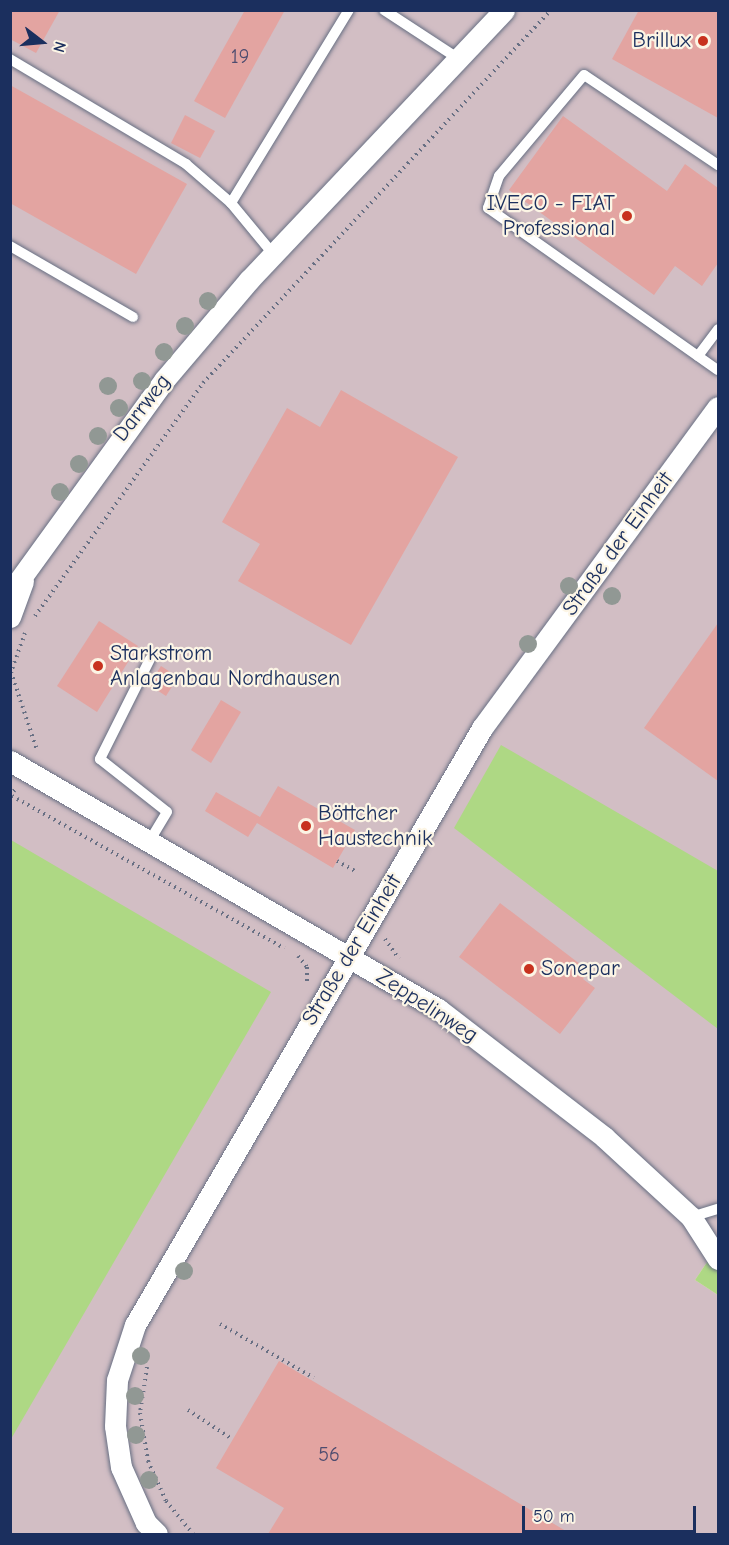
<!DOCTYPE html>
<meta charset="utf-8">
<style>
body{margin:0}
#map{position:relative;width:729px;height:1545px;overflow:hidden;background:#f3e5c9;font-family:"Comic Neue",sans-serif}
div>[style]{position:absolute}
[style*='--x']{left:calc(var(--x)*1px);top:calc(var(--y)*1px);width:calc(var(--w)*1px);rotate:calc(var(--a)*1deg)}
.industrial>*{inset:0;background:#d2bec4}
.green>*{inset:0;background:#aed884}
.building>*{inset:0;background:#e3a4a1}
.path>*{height:4px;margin-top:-2px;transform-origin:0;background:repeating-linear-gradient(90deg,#676f83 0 1.5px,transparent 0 6px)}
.roads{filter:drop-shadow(0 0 2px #676f83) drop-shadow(0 0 2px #676f83)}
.service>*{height:10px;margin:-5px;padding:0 5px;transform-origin:5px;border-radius:5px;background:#fff}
.minor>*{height:21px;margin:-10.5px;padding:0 10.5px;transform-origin:10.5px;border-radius:10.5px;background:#fff}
.trees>*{width:18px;height:18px;margin:-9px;border-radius:50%;background:#919894}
.dots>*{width:16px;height:16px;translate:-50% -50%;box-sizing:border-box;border:3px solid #fcf5e5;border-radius:50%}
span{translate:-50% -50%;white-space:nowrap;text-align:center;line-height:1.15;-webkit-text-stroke:4.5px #fcf5e5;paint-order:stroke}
.number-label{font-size:20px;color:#4d4c6f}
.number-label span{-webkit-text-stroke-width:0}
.poi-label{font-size:22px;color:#1b2f5e}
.right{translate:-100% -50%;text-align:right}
.left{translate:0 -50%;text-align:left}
.street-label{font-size:22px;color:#1b2f5e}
.frame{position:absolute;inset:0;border:12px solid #1b2f5e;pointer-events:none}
.north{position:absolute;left:12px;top:12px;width:60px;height:60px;-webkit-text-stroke:4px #fcf5e5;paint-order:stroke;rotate:106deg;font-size:16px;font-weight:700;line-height:24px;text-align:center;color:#1b2f5e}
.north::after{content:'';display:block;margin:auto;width:21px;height:27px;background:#1b2f5e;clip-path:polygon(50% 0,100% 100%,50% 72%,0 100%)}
.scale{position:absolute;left:522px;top:1506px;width:174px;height:27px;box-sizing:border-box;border:3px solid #1b2f5e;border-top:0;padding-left:8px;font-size:18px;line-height:21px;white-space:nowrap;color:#1b2f5e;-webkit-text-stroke:4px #fcf5e5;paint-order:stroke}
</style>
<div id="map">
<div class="industrial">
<i style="clip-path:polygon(10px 11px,718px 11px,718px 1246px,695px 1280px,718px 1295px,718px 1534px,11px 1534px)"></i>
</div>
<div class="green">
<i style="clip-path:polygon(501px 745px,718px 871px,718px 1029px,454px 828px)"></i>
<i style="clip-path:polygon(11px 840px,271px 992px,11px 1439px)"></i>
<i style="clip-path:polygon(718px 1246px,718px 1295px,695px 1280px)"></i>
</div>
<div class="building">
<i style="clip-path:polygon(10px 10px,60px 10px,36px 53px,10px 39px)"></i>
<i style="clip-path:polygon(245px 10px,285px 10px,225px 118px,194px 101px)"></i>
<i style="clip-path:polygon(639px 10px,718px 10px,718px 118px,612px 59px)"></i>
<i style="clip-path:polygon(10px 85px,187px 184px,136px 274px,10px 203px)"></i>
<i style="clip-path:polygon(185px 115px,215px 131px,200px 158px,171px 143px)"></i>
<i style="clip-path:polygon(563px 116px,667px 191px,685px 164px,718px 188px,718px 263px,702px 286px,675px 266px,654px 295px,509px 190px)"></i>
<i style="clip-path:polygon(341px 390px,458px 457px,351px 645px,238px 581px,260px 544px,222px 522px,287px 408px,320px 427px)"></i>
<i style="clip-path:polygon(99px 621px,138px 646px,97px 712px,57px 686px)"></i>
<i style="clip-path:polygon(718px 623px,718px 781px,644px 728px)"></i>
<i style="clip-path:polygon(161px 666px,178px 677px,166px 696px,149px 685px)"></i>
<i style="clip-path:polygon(221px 700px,241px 712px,211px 763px,191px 750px)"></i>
<i style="clip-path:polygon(278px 786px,355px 830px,333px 868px,257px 823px,248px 837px,205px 811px,216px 792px,260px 817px)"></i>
<i style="clip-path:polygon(500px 903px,589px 971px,583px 979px,595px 988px,560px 1034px,459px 957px)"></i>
<i style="clip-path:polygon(279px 1361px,571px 1534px,268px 1534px,284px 1508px,216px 1468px)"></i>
</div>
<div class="path">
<i style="--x:35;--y:616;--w:287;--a:-54.2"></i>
<i style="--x:203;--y:383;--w:510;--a:-46.99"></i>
<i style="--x:25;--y:633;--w:41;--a:109.7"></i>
<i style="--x:11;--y:672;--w:82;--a:71.6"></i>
<i style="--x:10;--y:796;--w:10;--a:-53"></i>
<i style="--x:12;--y:796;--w:312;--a:29.2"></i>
<i style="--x:337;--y:861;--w:21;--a:29"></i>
<i style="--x:385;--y:939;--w:24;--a:55"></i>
<i style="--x:298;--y:956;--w:14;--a:51"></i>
<i style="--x:307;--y:967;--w:17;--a:90"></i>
<i style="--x:220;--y:1324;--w:108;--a:29.9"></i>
<i style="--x:147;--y:1367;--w:47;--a:98.7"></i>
<i style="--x:140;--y:1413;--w:49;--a:80.5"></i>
<i style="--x:148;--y:1461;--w:44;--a:65.8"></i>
<i style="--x:166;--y:1501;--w:43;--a:50.7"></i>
<i style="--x:188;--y:1410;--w:53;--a:33.4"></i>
</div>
<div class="roads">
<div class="service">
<i style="--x:384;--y:10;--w:90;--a:33.2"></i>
<i style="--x:10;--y:59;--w:205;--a:30.8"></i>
<i style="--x:186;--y:164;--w:60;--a:40.9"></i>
<i style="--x:718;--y:165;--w:161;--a:-146.1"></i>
<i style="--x:584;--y:75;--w:132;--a:130.1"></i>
<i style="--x:499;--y:176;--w:34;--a:109"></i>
<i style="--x:488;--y:208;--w:281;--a:35.2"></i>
<i style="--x:10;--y:246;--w:142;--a:30"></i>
<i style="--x:274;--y:255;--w:67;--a:-129.6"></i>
<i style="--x:231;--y:203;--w:226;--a:-58.6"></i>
<i style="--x:698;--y:356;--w:34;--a:-53"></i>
<i style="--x:150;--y:659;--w:112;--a:116.6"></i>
<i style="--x:100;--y:759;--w:85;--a:38.3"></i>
<i style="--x:167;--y:812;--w:33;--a:121"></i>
<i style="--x:691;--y:1217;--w:28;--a:-17"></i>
</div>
<div class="minor">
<i style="--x:10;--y:593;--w:264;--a:-54.1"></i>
<i style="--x:165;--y:379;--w:130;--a:-49.7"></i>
<i style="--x:249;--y:280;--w:371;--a:-46.6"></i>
<i style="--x:10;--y:617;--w:38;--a:-70"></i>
<i style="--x:10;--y:761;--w:495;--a:30.1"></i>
<i style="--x:438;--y:1009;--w:210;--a:37.6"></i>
<i style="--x:604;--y:1137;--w:118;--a:42.6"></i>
<i style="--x:691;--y:1217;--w:50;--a:57.3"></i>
<i style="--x:157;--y:1534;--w:16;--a:-135"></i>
<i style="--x:146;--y:1523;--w:61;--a:-114.1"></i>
<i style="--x:121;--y:1467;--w:41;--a:-98.3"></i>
<i style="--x:115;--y:1426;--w:46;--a:-87.5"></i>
<i style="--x:117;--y:1380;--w:58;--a:-71.9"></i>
<i style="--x:135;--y:1325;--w:691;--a:-59.83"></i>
<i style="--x:482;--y:728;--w:398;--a:-53.7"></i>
</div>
</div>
<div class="trees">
<i style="left:208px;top:301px"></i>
<i style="left:185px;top:326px"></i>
<i style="left:164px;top:352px"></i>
<i style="left:142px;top:381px"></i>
<i style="left:108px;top:386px"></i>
<i style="left:119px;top:408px"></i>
<i style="left:98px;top:436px"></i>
<i style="left:79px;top:464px"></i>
<i style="left:60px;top:492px"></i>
<i style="left:569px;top:586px"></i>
<i style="left:612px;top:596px"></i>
<i style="left:528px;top:644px"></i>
<i style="left:184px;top:1271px"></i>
<i style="left:141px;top:1356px"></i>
<i style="left:135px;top:1396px"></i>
<i style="left:136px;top:1435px"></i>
<i style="left:149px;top:1480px"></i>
</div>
<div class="dots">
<i style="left:703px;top:41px;background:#c8321e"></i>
<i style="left:627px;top:216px;background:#c8321e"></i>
<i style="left:98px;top:666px;background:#c8321e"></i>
<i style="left:306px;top:826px;background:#c8321e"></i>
<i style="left:529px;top:969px;background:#c8321e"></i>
</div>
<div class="number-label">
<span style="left:240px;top:56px">19</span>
<span style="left:329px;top:1454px">56</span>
</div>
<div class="poi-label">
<span class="right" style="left:691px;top:41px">Brillux</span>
<span class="right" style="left:615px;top:216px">IVECO - FIAT<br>Professional</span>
<span class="left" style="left:110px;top:666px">Starkstrom<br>Anlagenbau Nordhausen</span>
<span class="left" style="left:318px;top:826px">Böttcher<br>Haustechnik</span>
<span class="left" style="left:541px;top:969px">Sonepar</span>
</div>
<div class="street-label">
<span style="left:142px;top:408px;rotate:-52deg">Darrweg</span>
<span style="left:618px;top:544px;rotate:-54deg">Straße der Einheit</span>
<span style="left:352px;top:950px;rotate:-59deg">Straße der Einheit</span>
<span style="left:427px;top:1006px;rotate:33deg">Zeppelinweg</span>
</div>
<div class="frame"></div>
<div class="north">N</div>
<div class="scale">50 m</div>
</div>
